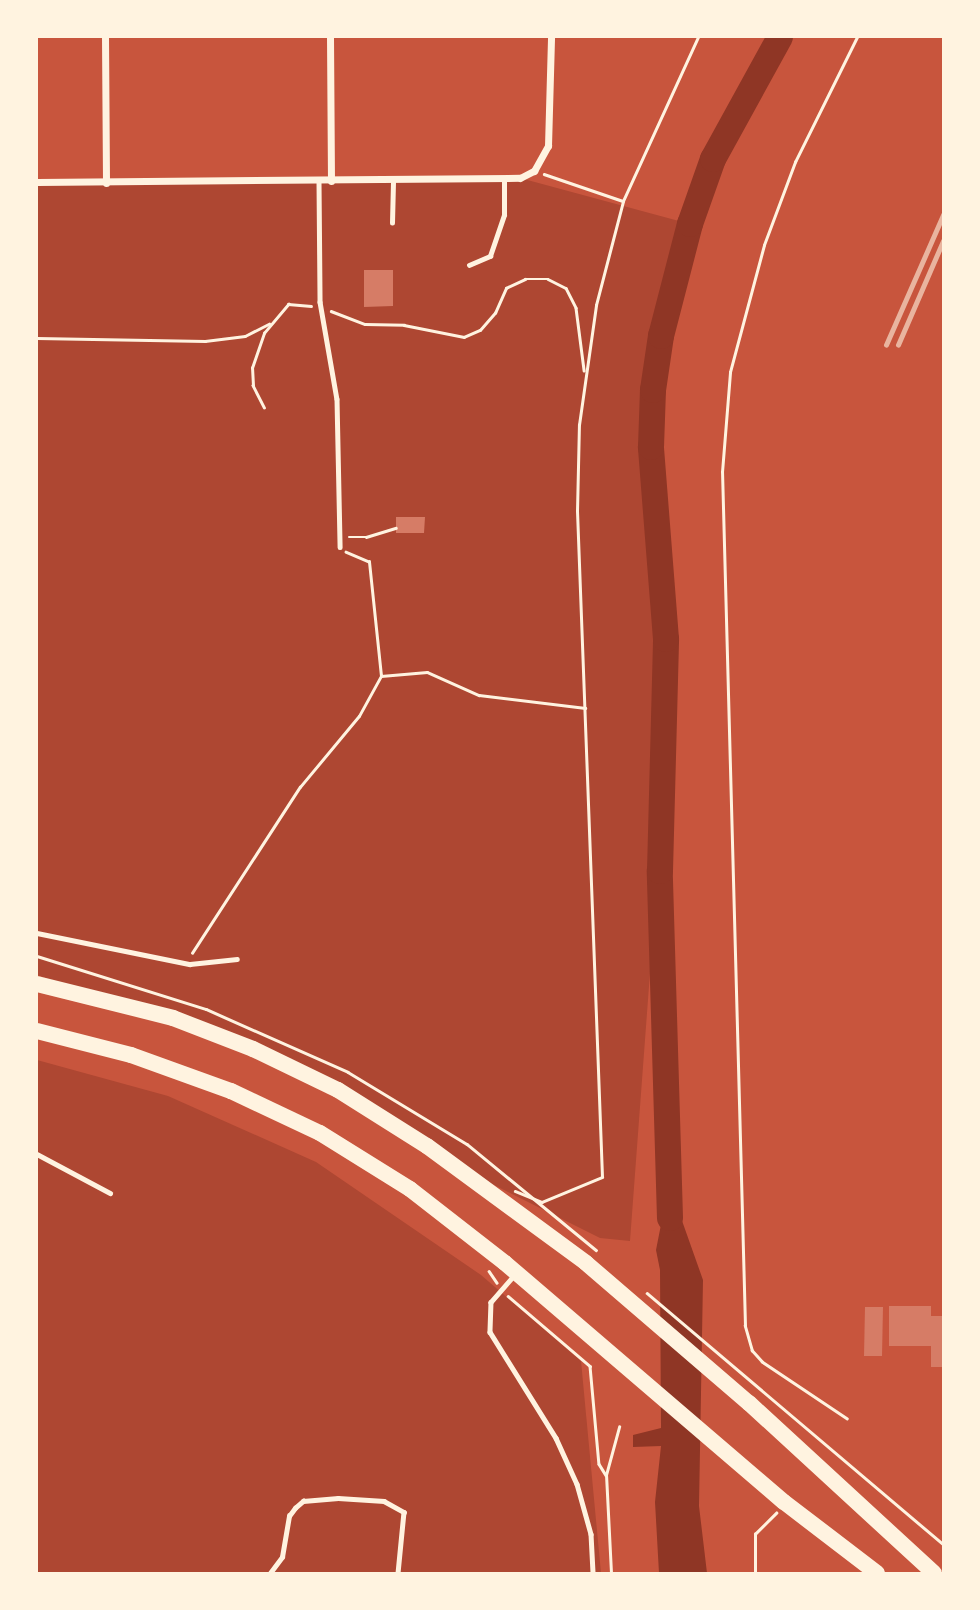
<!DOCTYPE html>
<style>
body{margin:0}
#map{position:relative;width:980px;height:1610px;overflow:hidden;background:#c8553d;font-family:Cabin,sans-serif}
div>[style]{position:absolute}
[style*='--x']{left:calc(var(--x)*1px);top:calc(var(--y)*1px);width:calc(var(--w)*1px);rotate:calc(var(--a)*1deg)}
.green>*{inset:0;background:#ae4732}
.water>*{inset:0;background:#8f3625}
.river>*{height:26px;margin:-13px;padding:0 13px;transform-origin:13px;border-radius:13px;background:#8f3625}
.building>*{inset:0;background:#d67c66}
.path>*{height:2.5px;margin:-1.25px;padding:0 1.25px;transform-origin:1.25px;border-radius:1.25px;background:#fff3e0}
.service>*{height:4.5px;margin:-2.25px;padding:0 2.25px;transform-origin:2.25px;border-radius:2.25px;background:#fff3e0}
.minor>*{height:7px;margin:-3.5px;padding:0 3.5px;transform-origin:3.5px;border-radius:3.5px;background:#fff3e0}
.trunk>*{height:16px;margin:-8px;padding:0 8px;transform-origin:8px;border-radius:8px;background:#fff3e0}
.rail>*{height:4.5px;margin:-2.25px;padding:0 2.25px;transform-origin:2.25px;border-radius:2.25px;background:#e9b49f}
span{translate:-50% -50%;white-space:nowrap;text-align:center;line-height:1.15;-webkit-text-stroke:5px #fff3e0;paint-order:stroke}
.frame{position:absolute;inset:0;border:38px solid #fff3e0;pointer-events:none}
</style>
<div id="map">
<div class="green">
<i style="clip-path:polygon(520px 178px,690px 224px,661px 336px,653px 390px,651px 447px,666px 639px,664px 785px,630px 1241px,600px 1238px,464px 1170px,296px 1068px,37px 975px,37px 181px)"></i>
<i style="clip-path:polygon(37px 1060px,168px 1096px,316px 1162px,481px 1275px,581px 1361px,601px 1573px,37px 1573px)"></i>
</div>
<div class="water">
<i style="clip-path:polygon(669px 1184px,703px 1280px,699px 1506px,707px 1573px,659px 1573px,655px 1502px,661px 1446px,633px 1447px,633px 1435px,661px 1428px,660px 1270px,656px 1250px)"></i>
</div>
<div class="river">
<i style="--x:670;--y:1218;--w:347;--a:-91.7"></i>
<i style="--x:660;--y:871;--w:232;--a:-88.5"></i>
<i style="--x:666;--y:639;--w:193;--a:-94.5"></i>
<i style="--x:651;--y:447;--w:57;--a:-88"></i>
<i style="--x:653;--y:390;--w:55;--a:-81.6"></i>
<i style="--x:661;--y:336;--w:116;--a:-75.5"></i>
<i style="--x:690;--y:224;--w:69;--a:-70.5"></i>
<i style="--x:713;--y:159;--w:139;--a:-61.2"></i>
</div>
<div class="building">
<i style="clip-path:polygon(364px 270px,393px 270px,393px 306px,364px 307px)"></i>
<i style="clip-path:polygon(396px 517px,425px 517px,424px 533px,396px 533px)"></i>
<i style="clip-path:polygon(889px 1306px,931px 1306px,931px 1316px,943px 1316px,943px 1367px,931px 1367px,931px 1346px,889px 1346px)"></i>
<i style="clip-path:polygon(865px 1307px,883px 1307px,882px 1356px,864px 1356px)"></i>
</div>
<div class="path">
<i style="--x:544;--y:174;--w:83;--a:18.9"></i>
<i style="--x:331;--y:311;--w:36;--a:21"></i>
<i style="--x:365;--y:324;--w:39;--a:1"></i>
<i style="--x:404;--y:325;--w:61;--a:11.3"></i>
<i style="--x:464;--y:337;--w:17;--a:-24"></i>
<i style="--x:480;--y:330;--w:23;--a:-49"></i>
<i style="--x:495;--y:313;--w:27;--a:-66"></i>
<i style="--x:506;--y:288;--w:21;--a:-25"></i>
<i style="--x:525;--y:279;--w:23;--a:0"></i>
<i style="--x:548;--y:279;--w:20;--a:27"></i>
<i style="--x:566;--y:288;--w:22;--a:63"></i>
<i style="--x:576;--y:308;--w:63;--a:82.6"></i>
<i style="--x:37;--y:338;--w:168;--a:1"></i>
<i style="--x:205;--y:341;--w:40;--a:-7.1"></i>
<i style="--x:245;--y:336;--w:27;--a:-27"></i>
<i style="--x:264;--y:408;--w:25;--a:-117"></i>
<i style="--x:253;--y:386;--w:18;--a:-93"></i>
<i style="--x:252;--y:368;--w:37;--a:-71"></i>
<i style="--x:264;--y:333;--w:38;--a:-50"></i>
<i style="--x:288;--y:304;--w:23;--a:5"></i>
<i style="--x:349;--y:537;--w:17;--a:0"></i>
<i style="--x:366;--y:537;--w:31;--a:-17"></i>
<i style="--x:381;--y:676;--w:46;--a:-5"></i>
<i style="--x:427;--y:672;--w:57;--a:23.9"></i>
<i style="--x:479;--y:695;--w:107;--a:7"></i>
<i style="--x:192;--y:953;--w:198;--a:-57"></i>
<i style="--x:300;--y:787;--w:92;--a:-50.3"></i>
<i style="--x:359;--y:716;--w:46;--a:-61.2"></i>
<i style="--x:381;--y:676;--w:115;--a:-96"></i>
<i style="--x:369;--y:562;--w:25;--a:-157"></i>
<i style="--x:37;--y:956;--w:177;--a:17.4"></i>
<i style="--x:206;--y:1009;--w:155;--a:23.9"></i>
<i style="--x:348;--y:1072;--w:139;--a:31.2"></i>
<i style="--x:467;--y:1144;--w:167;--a:39.4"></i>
<i style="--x:515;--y:1191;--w:29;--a:22"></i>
<i style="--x:542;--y:1202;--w:65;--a:-22.6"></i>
<i style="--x:602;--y:1177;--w:666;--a:-92.15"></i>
<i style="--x:577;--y:511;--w:86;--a:-88.7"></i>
<i style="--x:579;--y:425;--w:121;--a:-81.9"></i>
<i style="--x:596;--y:305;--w:107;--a:-75.4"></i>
<i style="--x:623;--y:201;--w:180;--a:-65.4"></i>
<i style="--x:489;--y:1271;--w:14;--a:56"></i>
<i style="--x:647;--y:1293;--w:388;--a:40.3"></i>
<i style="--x:508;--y:1296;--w:108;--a:40.5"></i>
<i style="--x:590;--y:1366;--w:98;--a:84.8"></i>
<i style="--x:599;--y:1464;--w:13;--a:58"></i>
<i style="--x:847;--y:1419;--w:102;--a:-146.2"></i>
<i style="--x:762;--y:1362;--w:15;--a:-132"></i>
<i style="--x:752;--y:1351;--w:26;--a:-106"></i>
<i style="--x:745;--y:1326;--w:854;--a:-91.54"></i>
<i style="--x:722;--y:472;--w:100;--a:-85.4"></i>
<i style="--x:730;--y:372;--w:131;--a:-75"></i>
<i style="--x:764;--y:245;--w:89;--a:-69.5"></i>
<i style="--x:795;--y:162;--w:140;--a:-63.6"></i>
<i style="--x:611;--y:1573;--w:98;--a:-92.9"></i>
<i style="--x:606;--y:1475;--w:50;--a:-74.8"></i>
<i style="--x:755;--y:1573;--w:39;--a:-90"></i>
<i style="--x:755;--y:1534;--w:30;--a:-45"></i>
</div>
<div class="service">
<i style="--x:319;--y:181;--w:121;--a:89.5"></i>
<i style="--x:320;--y:302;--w:98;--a:80.1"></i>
<i style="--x:337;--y:399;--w:148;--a:88.8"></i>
<i style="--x:392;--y:223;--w:42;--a:-88.6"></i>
<i style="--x:469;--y:265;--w:23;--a:-23"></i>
<i style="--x:490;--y:256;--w:43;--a:-71.1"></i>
<i style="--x:504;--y:215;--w:34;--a:-90"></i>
<i style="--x:37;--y:933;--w:156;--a:11.5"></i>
<i style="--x:190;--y:964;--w:47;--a:-6.1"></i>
<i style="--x:37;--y:1154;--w:83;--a:28.1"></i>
<i style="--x:514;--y:1276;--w:35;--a:131"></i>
<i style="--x:491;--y:1302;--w:30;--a:92"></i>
<i style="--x:490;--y:1332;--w:125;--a:58.1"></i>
<i style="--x:556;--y:1438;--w:51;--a:65.5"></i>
<i style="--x:577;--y:1484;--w:52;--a:74.4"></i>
<i style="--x:591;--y:1534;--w:39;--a:87"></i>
<i style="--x:270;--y:1573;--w:20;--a:-53"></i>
<i style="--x:282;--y:1557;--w:42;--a:-80.3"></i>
<i style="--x:289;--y:1516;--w:10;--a:-53"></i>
<i style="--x:295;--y:1508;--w:11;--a:-41"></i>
<i style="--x:303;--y:1501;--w:35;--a:-5"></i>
<i style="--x:338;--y:1498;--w:46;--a:3.7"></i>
<i style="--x:384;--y:1501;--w:23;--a:29"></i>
<i style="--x:404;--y:1512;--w:61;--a:95.6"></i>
</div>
<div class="minor">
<i style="--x:105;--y:37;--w:146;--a:89.6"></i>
<i style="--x:330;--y:37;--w:144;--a:89.6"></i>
<i style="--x:37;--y:182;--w:483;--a:-0.5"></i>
<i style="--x:520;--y:178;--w:16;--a:-27"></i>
<i style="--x:534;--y:171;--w:29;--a:-61"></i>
<i style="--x:548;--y:146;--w:109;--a:-88.4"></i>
</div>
<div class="trunk">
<i style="--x:37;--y:984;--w:140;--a:14"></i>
<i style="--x:173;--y:1018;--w:86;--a:21.2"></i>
<i style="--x:253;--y:1049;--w:94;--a:25.8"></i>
<i style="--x:338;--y:1090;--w:105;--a:32.2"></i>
<i style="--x:427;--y:1146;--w:197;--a:36.3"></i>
<i style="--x:586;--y:1263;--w:215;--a:40.7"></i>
<i style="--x:749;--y:1403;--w:251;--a:42.6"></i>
<i style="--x:37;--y:1031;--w:97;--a:14.3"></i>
<i style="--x:131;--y:1055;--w:106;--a:19.8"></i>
<i style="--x:231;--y:1091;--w:98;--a:25.3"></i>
<i style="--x:320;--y:1133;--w:106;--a:31.9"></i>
<i style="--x:410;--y:1189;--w:120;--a:37.9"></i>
<i style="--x:505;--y:1263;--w:367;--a:40.6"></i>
<i style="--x:784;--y:1502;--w:117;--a:37.4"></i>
</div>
<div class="rail">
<i style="--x:886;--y:345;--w:142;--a:-66.3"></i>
<i style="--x:898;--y:345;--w:113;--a:-66.6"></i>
</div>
<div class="frame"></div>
</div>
